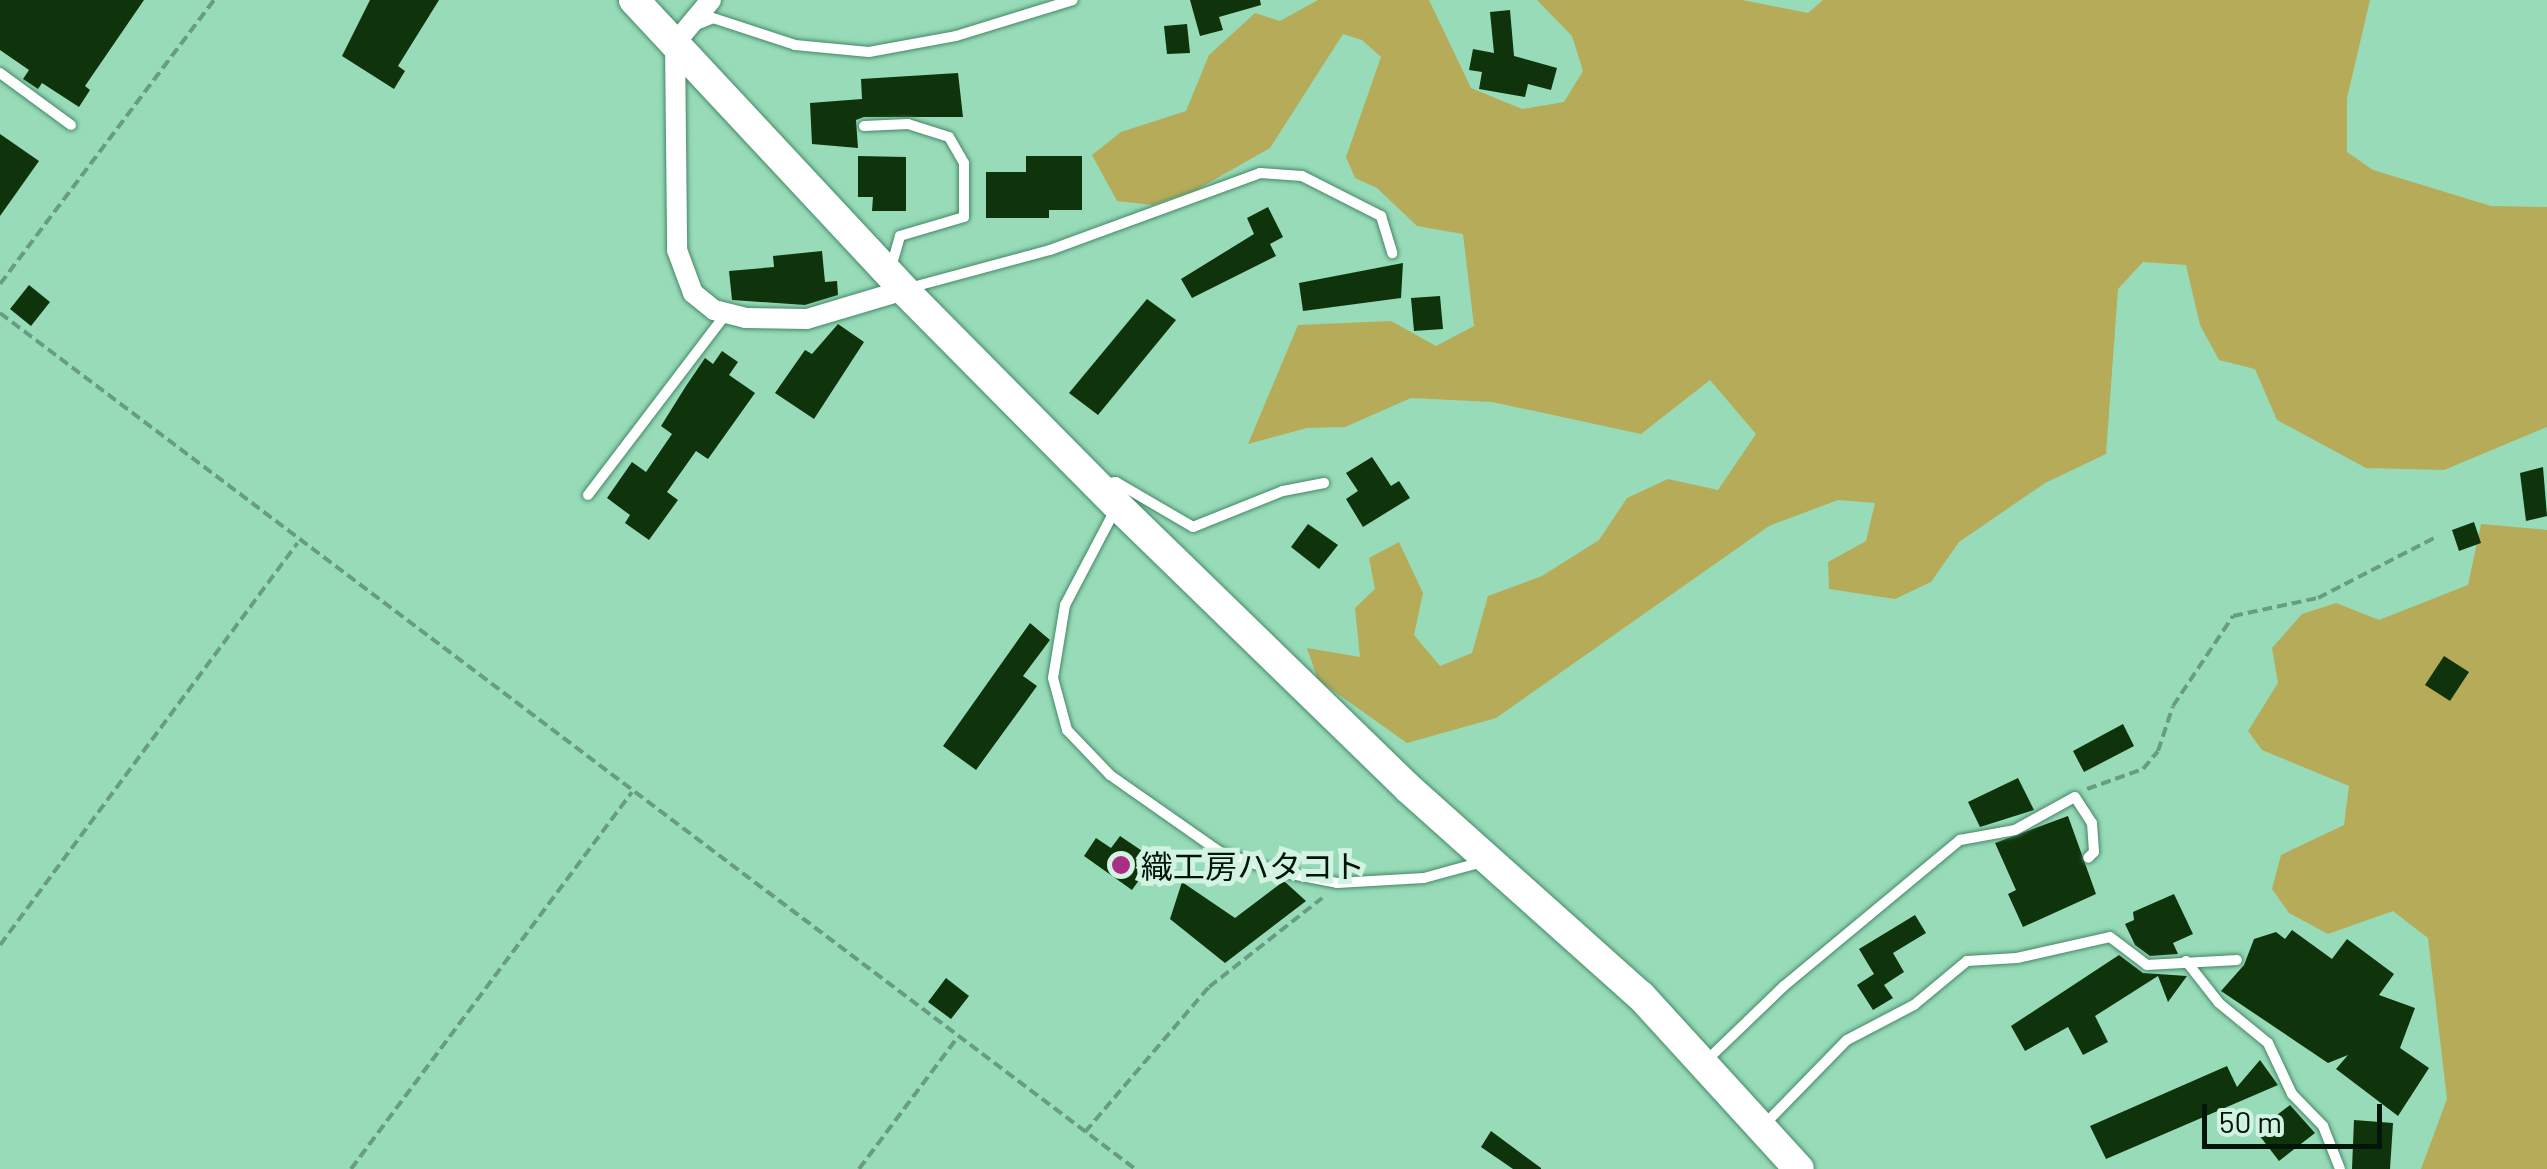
<!DOCTYPE html>
<meta charset="utf-8">
<style>
body{margin:0}
#map{position:relative;width:2547px;height:1169px;overflow:hidden;background:#97dbb8;font-family:Barlow,"Noto Sans JP",sans-serif}
div>[style]{position:absolute}
[style*='--x']{left:calc(var(--x)*1px);top:calc(var(--y)*1px);width:calc(var(--w)*1px);rotate:calc(var(--a)*1deg)}
.green>*{inset:0;background:#b6ab59}
.building>*{inset:0;background:#0f330a}
.path>*{height:4px;margin-top:-2px;transform-origin:0;background:repeating-linear-gradient(90deg,#689d82 0 10px,transparent 0 15px)}
.roads{filter:drop-shadow(0 0 2px #458868) drop-shadow(0 0 2px #458868)}
.lane>*{height:10px;margin:-5px;padding:0 5px;transform-origin:5px;border-radius:5px;background:#fff}
.street>*{height:20px;margin:-10px;padding:0 10px;transform-origin:10px;border-radius:10px;background:#fff}
.secondary>*{height:30px;margin:-15px;padding:0 15px;transform-origin:15px;border-radius:15px;background:#fff}
.dots>*{width:28px;height:28px;translate:-50% -50%;box-sizing:border-box;border:5px solid #d2f3e1;border-radius:50%}
span{translate:-50% -50%;white-space:nowrap;text-align:center;line-height:1.15;-webkit-text-stroke:10px #d2f3e1;paint-order:stroke}
.poi-label{font-size:32px;color:#00150a}
.left{translate:0 -50%;text-align:left}
.scale{position:absolute;left:2202px;top:1104px;width:180px;height:45px;box-sizing:border-box;border:5px solid #00150a;border-top:0;padding-left:12px;font-size:30px;line-height:35px;white-space:nowrap;color:#00150a;-webkit-text-stroke:8px #d2f3e1;paint-order:stroke}
</style>
<div id="map">
<div class="green">
<i style="clip-path:polygon(1318px 0,1429px 0,1471px 88px,1522px 109px,1564px 102px,1583px 71px,1572px 36px,1537px 0,1742px 0,1808px 13px,1823px 0,2370px 0,2347px 98px,2347px 152px,2373px 170px,2491px 206px,2547px 207px,2547px 427px,2444px 470px,2366px 468px,2277px 420px,2255px 369px,2219px 360px,2200px 325px,2186px 265px,2143px 262px,2118px 289px,2106px 454px,2045px 483px,1959px 542px,1931px 582px,1895px 599px,1829px 589px,1828px 562px,1866px 541px,1875px 503px,1838px 500px,1769px 526px,1496px 718px,1407px 743px,1318px 680px,1307px 648px,1360px 657px,1355px 608px,1375px 589px,1369px 558px,1399px 542px,1423px 593px,1414px 635px,1440px 666px,1472px 653px,1488px 596px,1542px 576px,1599px 540px,1627px 498px,1668px 479px,1718px 490px,1756px 434px,1710px 380px,1641px 434px,1492px 402px,1411px 398px,1345px 427px,1307px 428px,1248px 444px,1298px 325px,1391px 321px,1436px 346px,1474px 326px,1463px 234px,1417px 226px,1377px 188px,1355px 178px,1346px 157px,1381px 57px,1362px 40px,1343px 34px,1270px 148px,1196px 190px,1153px 205px,1117px 201px,1092px 155px,1121px 132px,1186px 111px,1209px 55px,1255px 13px,1280px 21px)"></i>
<i style="clip-path:polygon(2481px 524px,2547px 530px,2547px 1169px,2421px 1169px,2447px 1099px,2428px 938px,2393px 911px,2328px 934px,2289px 913px,2272px 889px,2281px 855px,2344px 825px,2349px 786px,2262px 750px,2248px 731px,2278px 683px,2272px 648px,2302px 614px,2336px 603px,2379px 620px,2468px 585px)"></i>
</div>
<div class="building">
<i style="clip-path:polygon(0 0,144px 0,85px 86px,90px 90px,79px 107px,42px 83px,38px 89px,23px 79px,29px 70px,0 50px)"></i>
<i style="clip-path:polygon(370px 0,439px 0,398px 66px,405px 71px,394px 89px,342px 56px)"></i>
<i style="clip-path:polygon(1190px 0,1260px 0,1261px 5px,1219px 17px,1223px 30px,1200px 36px)"></i>
<i style="clip-path:polygon(1510px 10px,1514px 56px,1557px 68px,1551px 90px,1528px 84px,1525px 97px,1479px 89px,1482px 72px,1469px 70px,1473px 49px,1494px 53px,1490px 12px)"></i>
<i style="clip-path:polygon(1187px 24px,1190px 53px,1167px 54px,1164px 26px)"></i>
<i style="clip-path:polygon(958px 73px,963px 117px,864px 117px,856px 120px,858px 148px,812px 144px,810px 103px,862px 99px,861px 79px)"></i>
<i style="clip-path:polygon(0 134px,39px 161px,0 216px)"></i>
<i style="clip-path:polygon(858px 156px,906px 157px,906px 211px,872px 211px,873px 197px,858px 197px)"></i>
<i style="clip-path:polygon(1026px 156px,1082px 156px,1082px 210px,1049px 210px,1049px 218px,986px 218px,986px 172px,1026px 172px)"></i>
<i style="clip-path:polygon(1268px 207px,1283px 237px,1270px 244px,1276px 256px,1192px 298px,1181px 279px,1254px 234px,1247px 218px)"></i>
<i style="clip-path:polygon(822px 251px,825px 282px,837px 281px,838px 295px,805px 305px,732px 300px,729px 271px,774px 267px,773px 256px)"></i>
<i style="clip-path:polygon(1403px 263px,1401px 298px,1303px 311px,1299px 283px)"></i>
<i style="clip-path:polygon(29px 285px,50px 302px,31px 326px,10px 309px)"></i>
<i style="clip-path:polygon(1440px 296px,1443px 329px,1414px 331px,1411px 298px)"></i>
<i style="clip-path:polygon(1147px 299px,1176px 320px,1098px 415px,1069px 393px)"></i>
<i style="clip-path:polygon(838px 324px,864px 342px,814px 419px,775px 393px,805px 350px,812px 354px)"></i>
<i style="clip-path:polygon(722px 351px,738px 362px,729px 375px,755px 393px,708px 459px,696px 451px,667px 492px,678px 500px,649px 540px,625px 523px,630px 515px,607px 498px,632px 462px,646px 472px,672px 434px,661px 426px,686px 386px,705px 358px,713px 364px)"></i>
<i style="clip-path:polygon(1372px 457px,1391px 486px,1399px 481px,1410px 498px,1363px 527px,1346px 499px,1358px 491px,1346px 473px)"></i>
<i style="clip-path:polygon(2543px 467px,2547px 516px,2526px 521px,2520px 473px)"></i>
<i style="clip-path:polygon(2474px 522px,2481px 543px,2459px 551px,2452px 530px)"></i>
<i style="clip-path:polygon(1308px 524px,1338px 545px,1319px 569px,1291px 547px)"></i>
<i style="clip-path:polygon(1030px 623px,1050px 640px,1023px 676px,1037px 686px,976px 770px,943px 746px)"></i>
<i style="clip-path:polygon(2444px 656px,2469px 672px,2450px 701px,2425px 685px)"></i>
<i style="clip-path:polygon(2123px 724px,2134px 746px,2084px 772px,2073px 751px)"></i>
<i style="clip-path:polygon(2018px 778px,2034px 810px,1980px 827px,1968px 802px)"></i>
<i style="clip-path:polygon(2068px 816px,2096px 894px,2023px 927px,2008px 894px,2016px 890px,1995px 843px)"></i>
<i style="clip-path:polygon(1120px 836px,1154px 859px,1132px 890px,1084px 856px,1096px 838px,1111px 848px)"></i>
<i style="clip-path:polygon(1284px 881px,1306px 901px,1225px 963px,1170px 919px,1182px 882px,1235px 918px)"></i>
<i style="clip-path:polygon(2174px 894px,2193px 934px,2173px 943px,2178px 954px,2150px 956px,2135px 945px,2125px 924px,2134px 920px,2133px 912px)"></i>
<i style="clip-path:polygon(1915px 915px,1926px 933px,1893px 953px,1904px 972px,1884px 985px,1893px 998px,1873px 1010px,1857px 985px,1874px 974px,1859px 949px)"></i>
<i style="clip-path:polygon(2292px 930px,2332px 959px,2347px 939px,2394px 974px,2379px 995px,2415px 1008px,2400px 1048px,2429px 1068px,2398px 1116px,2336px 1069px,2348px 1055px,2328px 1063px,2221px 991px,2244px 965px,2254px 939px,2276px 932px,2285px 939px)"></i>
<i style="clip-path:polygon(2119px 955px,2143px 973px,2187px 976px,2168px 1002px,2158px 976px,2095px 1016px,2108px 1042px,2083px 1055px,2068px 1027px,2025px 1051px,2011px 1026px)"></i>
<i style="clip-path:polygon(946px 978px,969px 996px,951px 1019px,928px 1002px)"></i>
<i style="clip-path:polygon(2260px 1060px,2278px 1085px,2106px 1159px,2090px 1126px,2227px 1066px,2237px 1087px)"></i>
<i style="clip-path:polygon(2290px 1105px,2315px 1133px,2279px 1161px,2256px 1131px)"></i>
<i style="clip-path:polygon(2354px 1120px,2393px 1123px,2390px 1169px,2352px 1169px)"></i>
<i style="clip-path:polygon(1491px 1131px,1541px 1168px,1541px 1169px,1513px 1169px,1481px 1147px)"></i>
</div>
<div class="path">
<i style="--x:0;--y:284;--w:356;--a:-53"></i>
<i style="--x:0;--y:313;--w:1422;--a:37.02"></i>
<i style="--x:2087;--y:789;--w:59;--a:-19.7"></i>
<i style="--x:2143;--y:769;--w:23;--a:-50"></i>
<i style="--x:2158;--y:751;--w:47;--a:-71.6"></i>
<i style="--x:2173;--y:706;--w:108;--a:-56.3"></i>
<i style="--x:2233;--y:616;--w:87;--a:-12"></i>
<i style="--x:2318;--y:598;--w:135;--a:-27.3"></i>
<i style="--x:0;--y:945;--w:500;--a:-53.5"></i>
<i style="--x:1085;--y:1132;--w:191;--a:-49.5"></i>
<i style="--x:1209;--y:987;--w:144;--a:-38.2"></i>
<i style="--x:351;--y:1169;--w:470;--a:-53.3"></i>
<i style="--x:859;--y:1169;--w:164;--a:-53.2"></i>
</div>
<div class="roads">
<div class="lane">
<i style="--x:696;--y:25;--w:18;--a:-22"></i>
<i style="--x:713;--y:18;--w:86;--a:18.2"></i>
<i style="--x:795;--y:45;--w:74;--a:5.4"></i>
<i style="--x:869;--y:52;--w:88;--a:-10.4"></i>
<i style="--x:956;--y:36;--w:122;--a:-17.1"></i>
<i style="--x:0;--y:73;--w:88;--a:36.2"></i>
<i style="--x:864;--y:126;--w:44;--a:-2.6"></i>
<i style="--x:908;--y:124;--w:43;--a:17.6"></i>
<i style="--x:949;--y:137;--w:30;--a:60"></i>
<i style="--x:964;--y:163;--w:54;--a:90"></i>
<i style="--x:964;--y:217;--w:67;--a:163.5"></i>
<i style="--x:900;--y:236;--w:32;--a:106"></i>
<i style="--x:909;--y:288;--w:146;--a:-15.1"></i>
<i style="--x:1050;--y:250;--w:224;--a:-20.1"></i>
<i style="--x:1260;--y:173;--w:42;--a:4.1"></i>
<i style="--x:1302;--y:176;--w:89;--a:26.9"></i>
<i style="--x:1381;--y:216;--w:39;--a:73"></i>
<i style="--x:1103;--y:484;--w:13;--a:-9"></i>
<i style="--x:1116;--y:482;--w:89;--a:30.3"></i>
<i style="--x:1193;--y:527;--w:97;--a:-21.8"></i>
<i style="--x:1283;--y:491;--w:42;--a:-11"></i>
<i style="--x:588;--y:495;--w:228;--a:-52.7"></i>
<i style="--x:1116;--y:508;--w:110;--a:117.7"></i>
<i style="--x:1065;--y:605;--w:74;--a:99.3"></i>
<i style="--x:1053;--y:678;--w:54;--a:74.9"></i>
<i style="--x:1067;--y:730;--w:62;--a:46.3"></i>
<i style="--x:1110;--y:775;--w:134;--a:35"></i>
<i style="--x:1220;--y:852;--w:59;--a:18.7"></i>
<i style="--x:1276;--y:871;--w:62;--a:11.1"></i>
<i style="--x:1337;--y:883;--w:87;--a:-3.3"></i>
<i style="--x:1424;--y:878;--w:60;--a:-15.4"></i>
<i style="--x:2186;--y:961;--w:53;--a:51.8"></i>
<i style="--x:2219;--y:1003;--w:63;--a:39.2"></i>
<i style="--x:2268;--y:1043;--w:56;--a:64.8"></i>
<i style="--x:2292;--y:1094;--w:45;--a:45.9"></i>
<i style="--x:2323;--y:1126;--w:46;--a:68.4"></i>
<i style="--x:1706;--y:1061;--w:108;--a:-43.9"></i>
<i style="--x:1784;--y:986;--w:229;--a:-39.7"></i>
<i style="--x:1960;--y:840;--w:56;--a:-10.3"></i>
<i style="--x:2015;--y:830;--w:68;--a:-28.8"></i>
<i style="--x:2075;--y:797;--w:31;--a:57"></i>
<i style="--x:2092;--y:823;--w:29;--a:86"></i>
<i style="--x:2094;--y:852;--w:8;--a:135"></i>
<i style="--x:1763;--y:1126;--w:120;--a:-45.7"></i>
<i style="--x:1847;--y:1040;--w:76;--a:-27.6"></i>
<i style="--x:1914;--y:1005;--w:69;--a:-39.7"></i>
<i style="--x:1967;--y:961;--w:50;--a:-3.4"></i>
<i style="--x:2017;--y:958;--w:95;--a:-12.7"></i>
<i style="--x:2110;--y:937;--w:46;--a:37.1"></i>
<i style="--x:2147;--y:965;--w:90;--a:-3.2"></i>
</div>
<div class="street">
<i style="--x:711;--y:0;--w:56;--a:129.9"></i>
<i style="--x:675;--y:43;--w:207;--a:89.4"></i>
<i style="--x:677;--y:250;--w:46;--a:69.6"></i>
<i style="--x:693;--y:293;--w:27;--a:39"></i>
<i style="--x:714;--y:310;--w:32;--a:14"></i>
<i style="--x:745;--y:318;--w:62;--a:0.9"></i>
<i style="--x:807;--y:319;--w:101;--a:-16.6"></i>
</div>
<div class="secondary">
<i style="--x:634;--y:0;--w:396;--a:47"></i>
<i style="--x:904;--y:290;--w:304;--a:45.3"></i>
<i style="--x:1118;--y:506;--w:405;--a:44.2"></i>
<i style="--x:1408;--y:788;--w:312;--a:41.8"></i>
<i style="--x:1641;--y:996;--w:234;--a:47.6"></i>
</div>
</div>
<div class="dots">
<i style="left:1121px;top:865px;background:#a82f85"></i>
</div>
<div class="poi-label">
<span class="left" style="left:1141px;top:865px">織工房ハタコト</span>
</div>
<div class="scale">50 m</div>
</div>
